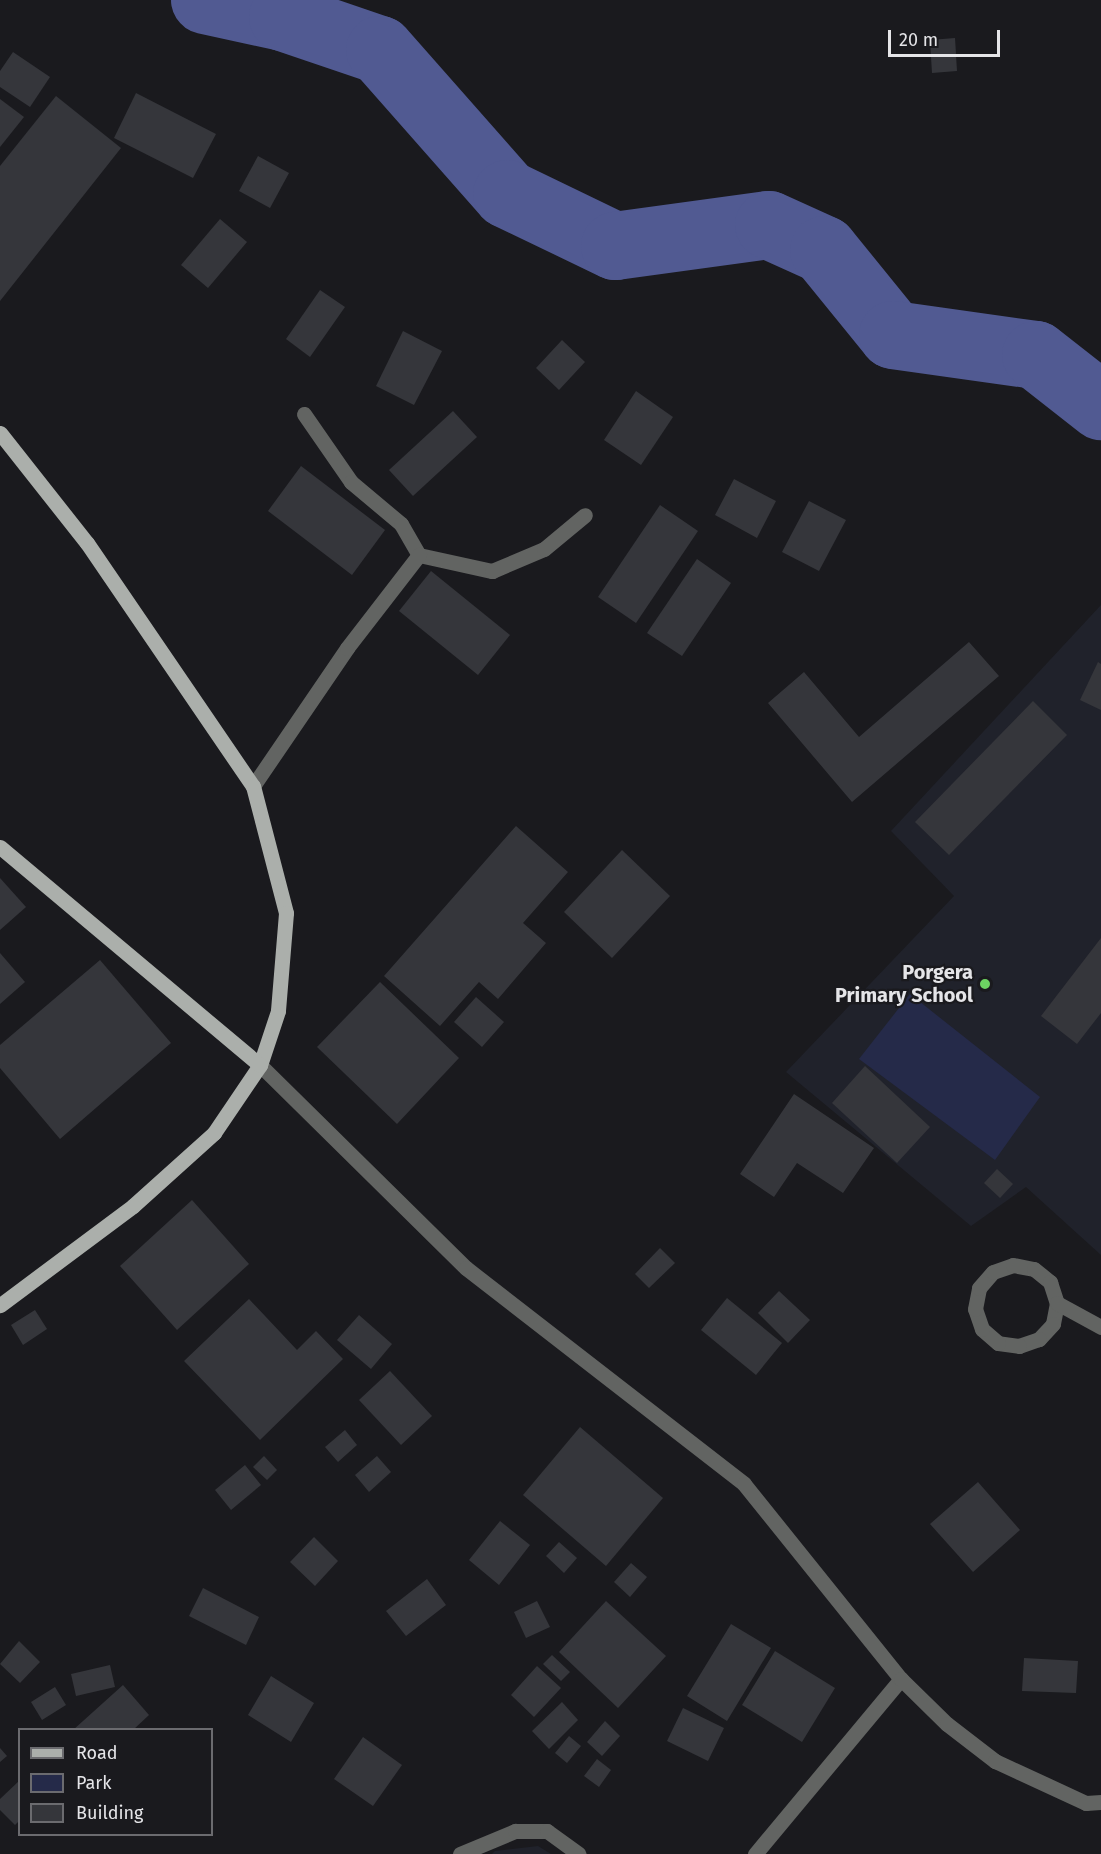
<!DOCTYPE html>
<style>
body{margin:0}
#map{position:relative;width:1101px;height:1854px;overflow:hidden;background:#1a1a1e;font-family:"Fira Sans",sans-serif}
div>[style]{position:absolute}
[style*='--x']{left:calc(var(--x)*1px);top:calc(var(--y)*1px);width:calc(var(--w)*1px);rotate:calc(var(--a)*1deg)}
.built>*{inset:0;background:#20222b}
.green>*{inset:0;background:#252a49}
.river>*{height:68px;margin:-34px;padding:0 34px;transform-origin:34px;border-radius:34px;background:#515a92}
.building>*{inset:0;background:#35363b}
.lane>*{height:15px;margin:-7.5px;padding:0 7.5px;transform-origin:7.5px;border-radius:7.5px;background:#626462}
.street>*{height:15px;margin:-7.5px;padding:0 7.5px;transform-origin:7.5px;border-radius:7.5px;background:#626462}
.primary>*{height:15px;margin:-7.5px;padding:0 7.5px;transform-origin:7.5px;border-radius:7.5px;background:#abafab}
.dots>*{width:16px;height:16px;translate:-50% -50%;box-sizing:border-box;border:3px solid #1a1a1e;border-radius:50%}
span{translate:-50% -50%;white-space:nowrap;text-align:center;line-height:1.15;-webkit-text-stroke:4.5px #1a1a1e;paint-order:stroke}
.poi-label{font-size:20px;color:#e5e5e8;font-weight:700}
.right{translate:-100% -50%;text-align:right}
.legend{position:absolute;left:18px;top:1728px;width:195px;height:108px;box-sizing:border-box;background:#1a1a1e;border:2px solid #6b6b6f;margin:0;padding:8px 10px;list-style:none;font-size:18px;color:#e5e5e8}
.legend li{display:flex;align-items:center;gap:12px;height:30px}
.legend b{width:30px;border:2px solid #6b6b6f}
.scale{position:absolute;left:888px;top:30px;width:112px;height:27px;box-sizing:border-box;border:3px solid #e5e5e8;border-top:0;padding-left:8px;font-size:18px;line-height:21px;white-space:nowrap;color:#e5e5e8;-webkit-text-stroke:4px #1a1a1e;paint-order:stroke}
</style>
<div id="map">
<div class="built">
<i style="clip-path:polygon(1101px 605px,1101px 1255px,1026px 1187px,971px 1226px,786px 1072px,954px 896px,891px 831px)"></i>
<i style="clip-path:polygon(538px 1846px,551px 1854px,492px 1854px,495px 1851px)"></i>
</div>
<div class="green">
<i style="clip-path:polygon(910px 994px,1040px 1097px,995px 1160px,859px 1059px)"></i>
</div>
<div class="river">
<i style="--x:205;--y:0;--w:80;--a:12.3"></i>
<i style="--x:283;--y:17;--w:102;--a:18.8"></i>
<i style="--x:380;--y:50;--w:192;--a:48.6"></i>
<i style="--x:507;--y:194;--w:120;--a:25.7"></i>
<i style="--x:615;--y:246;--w:155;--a:-7.8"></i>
<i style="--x:769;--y:225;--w:60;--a:24.4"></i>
<i style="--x:824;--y:250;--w:109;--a:50.9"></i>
<i style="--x:893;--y:335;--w:144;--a:8"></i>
<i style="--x:1036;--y:355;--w:83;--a:38.1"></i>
</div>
<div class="building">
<i style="clip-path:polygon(955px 38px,957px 71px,932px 73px,930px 40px)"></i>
<i style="clip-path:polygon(13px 52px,50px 77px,30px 107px,0 87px,0 71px)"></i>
<i style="clip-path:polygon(136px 93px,216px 134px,193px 178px,114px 138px)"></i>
<i style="clip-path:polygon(56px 96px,121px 148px,0 301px,0 166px)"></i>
<i style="clip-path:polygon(0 99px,24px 117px,0 147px)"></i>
<i style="clip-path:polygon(258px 156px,289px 173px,270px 208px,239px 191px)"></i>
<i style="clip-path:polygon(220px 219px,247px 242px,208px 288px,181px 265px)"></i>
<i style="clip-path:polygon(320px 290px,345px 307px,310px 357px,286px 339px)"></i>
<i style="clip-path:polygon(403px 331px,442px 351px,414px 405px,376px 386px)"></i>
<i style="clip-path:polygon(562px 340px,585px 362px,559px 390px,536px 368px)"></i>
<i style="clip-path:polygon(636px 391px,673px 417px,641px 465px,604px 440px)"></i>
<i style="clip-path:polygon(453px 411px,477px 437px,413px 496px,389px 470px)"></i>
<i style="clip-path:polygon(301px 466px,385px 530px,352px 575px,268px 511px)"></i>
<i style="clip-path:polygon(734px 479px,776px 501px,757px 538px,715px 515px)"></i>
<i style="clip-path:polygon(809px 501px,846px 520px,819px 571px,782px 552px)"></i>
<i style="clip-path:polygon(660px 505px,698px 531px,636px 623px,598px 597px)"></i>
<i style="clip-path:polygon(697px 559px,731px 583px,682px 656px,647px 633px)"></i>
<i style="clip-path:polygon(431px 571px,510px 635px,478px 675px,399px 611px)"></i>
<i style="clip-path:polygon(969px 642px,999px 676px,852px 802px,768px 703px,804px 672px,859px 737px)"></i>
<i style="clip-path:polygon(1098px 662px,1101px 664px,1101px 710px,1080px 700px)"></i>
<i style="clip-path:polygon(1033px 701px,1067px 735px,949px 855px,915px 822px)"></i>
<i style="clip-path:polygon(516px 826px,568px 872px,523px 923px,546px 943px,498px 999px,479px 982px,440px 1026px,384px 976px)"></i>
<i style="clip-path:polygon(622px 850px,670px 896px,612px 958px,564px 912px)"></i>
<i style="clip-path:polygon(0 878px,26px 907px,0 930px)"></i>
<i style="clip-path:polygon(1101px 938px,1101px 1013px,1077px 1044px,1041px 1016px)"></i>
<i style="clip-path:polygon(0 953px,25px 982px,0 1004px)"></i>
<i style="clip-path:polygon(100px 960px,171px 1043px,60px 1139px,0 1068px,0 1045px)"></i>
<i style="clip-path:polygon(380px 982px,459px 1058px,397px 1124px,317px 1047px)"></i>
<i style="clip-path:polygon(476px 997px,504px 1022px,482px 1047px,454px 1022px)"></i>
<i style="clip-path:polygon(865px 1066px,930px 1127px,897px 1163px,832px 1103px)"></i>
<i style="clip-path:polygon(794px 1094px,874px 1148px,843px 1193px,797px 1163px,774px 1197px,740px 1174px)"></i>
<i style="clip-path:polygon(997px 1169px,1013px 1184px,1000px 1198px,984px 1183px)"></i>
<i style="clip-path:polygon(192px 1200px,249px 1264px,177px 1330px,120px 1266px)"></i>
<i style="clip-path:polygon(660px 1248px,675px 1263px,649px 1288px,635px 1274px)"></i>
<i style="clip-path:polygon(779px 1291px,810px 1320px,788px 1343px,758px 1313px)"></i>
<i style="clip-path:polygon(727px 1298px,782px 1343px,756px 1375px,701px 1330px)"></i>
<i style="clip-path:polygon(249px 1299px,297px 1350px,316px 1331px,343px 1359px,260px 1440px,184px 1361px)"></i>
<i style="clip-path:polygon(35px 1310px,47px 1329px,23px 1345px,11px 1325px)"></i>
<i style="clip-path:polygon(359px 1315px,392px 1344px,371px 1369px,337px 1340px)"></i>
<i style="clip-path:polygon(390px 1371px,432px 1416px,401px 1445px,359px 1400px)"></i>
<i style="clip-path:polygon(580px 1427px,663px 1498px,606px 1566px,523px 1495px)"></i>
<i style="clip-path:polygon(345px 1430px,357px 1445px,338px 1462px,325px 1447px)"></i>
<i style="clip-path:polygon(264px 1456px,277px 1470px,267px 1480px,253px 1467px)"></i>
<i style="clip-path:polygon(377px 1456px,391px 1472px,369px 1492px,355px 1475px)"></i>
<i style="clip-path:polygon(245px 1465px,261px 1485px,231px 1510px,215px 1490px)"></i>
<i style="clip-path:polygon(978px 1482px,1020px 1530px,973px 1572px,930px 1524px)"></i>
<i style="clip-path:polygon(500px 1521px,530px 1545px,499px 1585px,469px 1560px)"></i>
<i style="clip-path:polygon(314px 1537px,338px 1561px,315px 1586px,290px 1562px)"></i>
<i style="clip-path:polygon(559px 1542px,577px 1558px,564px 1573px,546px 1556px)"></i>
<i style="clip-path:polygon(631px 1563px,647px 1577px,630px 1597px,614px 1582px)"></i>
<i style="clip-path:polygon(427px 1579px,446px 1605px,406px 1636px,386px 1611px)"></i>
<i style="clip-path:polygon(203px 1588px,259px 1617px,246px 1645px,189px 1616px)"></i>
<i style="clip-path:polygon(537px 1601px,550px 1627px,526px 1638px,514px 1612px)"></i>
<i style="clip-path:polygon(606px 1601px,666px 1656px,618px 1708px,559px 1652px)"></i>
<i style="clip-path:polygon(731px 1624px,771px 1648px,727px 1721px,687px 1696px)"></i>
<i style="clip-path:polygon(19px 1641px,40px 1662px,20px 1683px,0 1664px)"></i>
<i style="clip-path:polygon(775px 1651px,835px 1688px,802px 1742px,742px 1705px)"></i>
<i style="clip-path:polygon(552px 1655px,570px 1672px,561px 1681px,543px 1664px)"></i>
<i style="clip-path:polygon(1024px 1658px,1078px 1661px,1076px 1693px,1022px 1691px)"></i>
<i style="clip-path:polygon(110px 1665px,115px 1687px,76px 1696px,71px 1674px)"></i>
<i style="clip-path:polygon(537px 1666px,561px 1688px,534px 1717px,511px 1695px)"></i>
<i style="clip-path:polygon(271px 1676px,314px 1703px,291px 1742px,248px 1715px)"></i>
<i style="clip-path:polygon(123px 1685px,149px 1715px,133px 1730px,73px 1730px)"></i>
<i style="clip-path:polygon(55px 1687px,66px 1705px,42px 1720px,31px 1702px)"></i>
<i style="clip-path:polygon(562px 1702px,578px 1720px,549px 1749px,532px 1731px)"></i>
<i style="clip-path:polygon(683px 1708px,724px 1728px,708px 1761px,667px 1741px)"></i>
<i style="clip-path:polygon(605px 1721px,620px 1736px,602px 1756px,587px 1742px)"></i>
<i style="clip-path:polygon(569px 1736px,581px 1746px,567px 1763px,555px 1753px)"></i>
<i style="clip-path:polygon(363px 1737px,402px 1765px,373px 1806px,334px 1779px)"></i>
<i style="clip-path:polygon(0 1748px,7px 1756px,0 1762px)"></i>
<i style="clip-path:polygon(597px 1759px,611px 1770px,599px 1787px,584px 1776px)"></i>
<i style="clip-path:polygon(20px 1780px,20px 1820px,15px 1825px,0 1810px,0 1799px)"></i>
</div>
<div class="lane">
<i style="--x:304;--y:414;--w:83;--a:55.3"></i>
<i style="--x:351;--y:482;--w:65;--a:40"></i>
<i style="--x:401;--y:524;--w:36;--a:60"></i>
<i style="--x:419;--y:555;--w:75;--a:12.4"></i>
<i style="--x:492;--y:571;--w:56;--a:-22.9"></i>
<i style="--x:544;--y:549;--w:53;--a:-39.7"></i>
<i style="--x:253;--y:786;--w:167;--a:-55.7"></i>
<i style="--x:347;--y:648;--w:118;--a:-52.3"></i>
<i style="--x:460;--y:1854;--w:60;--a:-22.7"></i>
<i style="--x:515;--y:1831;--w:32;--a:0"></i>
<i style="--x:547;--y:1831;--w:39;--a:36"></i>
<i style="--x:755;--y:1854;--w:228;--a:-50.2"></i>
</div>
<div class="street">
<i style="--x:260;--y:1065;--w:289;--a:44.6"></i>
<i style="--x:466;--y:1268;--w:352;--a:37.8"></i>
<i style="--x:744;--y:1484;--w:250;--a:51.2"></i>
<i style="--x:901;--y:1679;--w:64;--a:44.4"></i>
<i style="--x:947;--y:1724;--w:61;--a:37.6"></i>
<i style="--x:995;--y:1761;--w:100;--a:24.8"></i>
<i style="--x:1086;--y:1803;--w:15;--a:-4"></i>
<i style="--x:1057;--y:1303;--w:21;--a:101"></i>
<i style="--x:1053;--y:1324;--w:21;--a:133"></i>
<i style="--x:1039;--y:1339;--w:21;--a:161"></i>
<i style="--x:1019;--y:1346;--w:21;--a:-172"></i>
<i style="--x:998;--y:1343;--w:21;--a:-139"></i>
<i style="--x:982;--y:1329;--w:21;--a:-109"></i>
<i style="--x:975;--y:1309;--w:21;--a:-79"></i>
<i style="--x:979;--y:1288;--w:21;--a:-49"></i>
<i style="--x:993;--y:1272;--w:21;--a:-19"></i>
<i style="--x:1013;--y:1265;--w:21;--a:11"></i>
<i style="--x:1034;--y:1269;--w:21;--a:39"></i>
<i style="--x:1050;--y:1282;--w:22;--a:72"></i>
<i style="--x:1057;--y:1303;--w:50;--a:28.6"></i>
</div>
<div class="primary">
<i style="--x:0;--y:433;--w:140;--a:51.7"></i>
<i style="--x:87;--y:543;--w:294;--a:55.7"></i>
<i style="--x:253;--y:786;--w:131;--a:75.4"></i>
<i style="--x:286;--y:913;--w:98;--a:94.7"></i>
<i style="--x:278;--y:1011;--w:57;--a:108.4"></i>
<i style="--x:260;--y:1065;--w:82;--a:124.1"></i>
<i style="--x:214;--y:1133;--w:109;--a:138"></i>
<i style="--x:133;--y:1206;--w:166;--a:143.3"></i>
<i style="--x:0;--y:847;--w:339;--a:40"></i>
</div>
<div class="dots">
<i style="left:985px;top:984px;background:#6cd362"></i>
</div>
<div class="poi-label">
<span class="right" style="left:973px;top:984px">Porgera<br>Primary School</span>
</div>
<ul class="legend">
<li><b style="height:8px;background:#abafab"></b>Road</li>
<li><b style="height:16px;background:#252a49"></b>Park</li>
<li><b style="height:16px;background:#35363b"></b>Building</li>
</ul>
<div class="scale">20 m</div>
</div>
